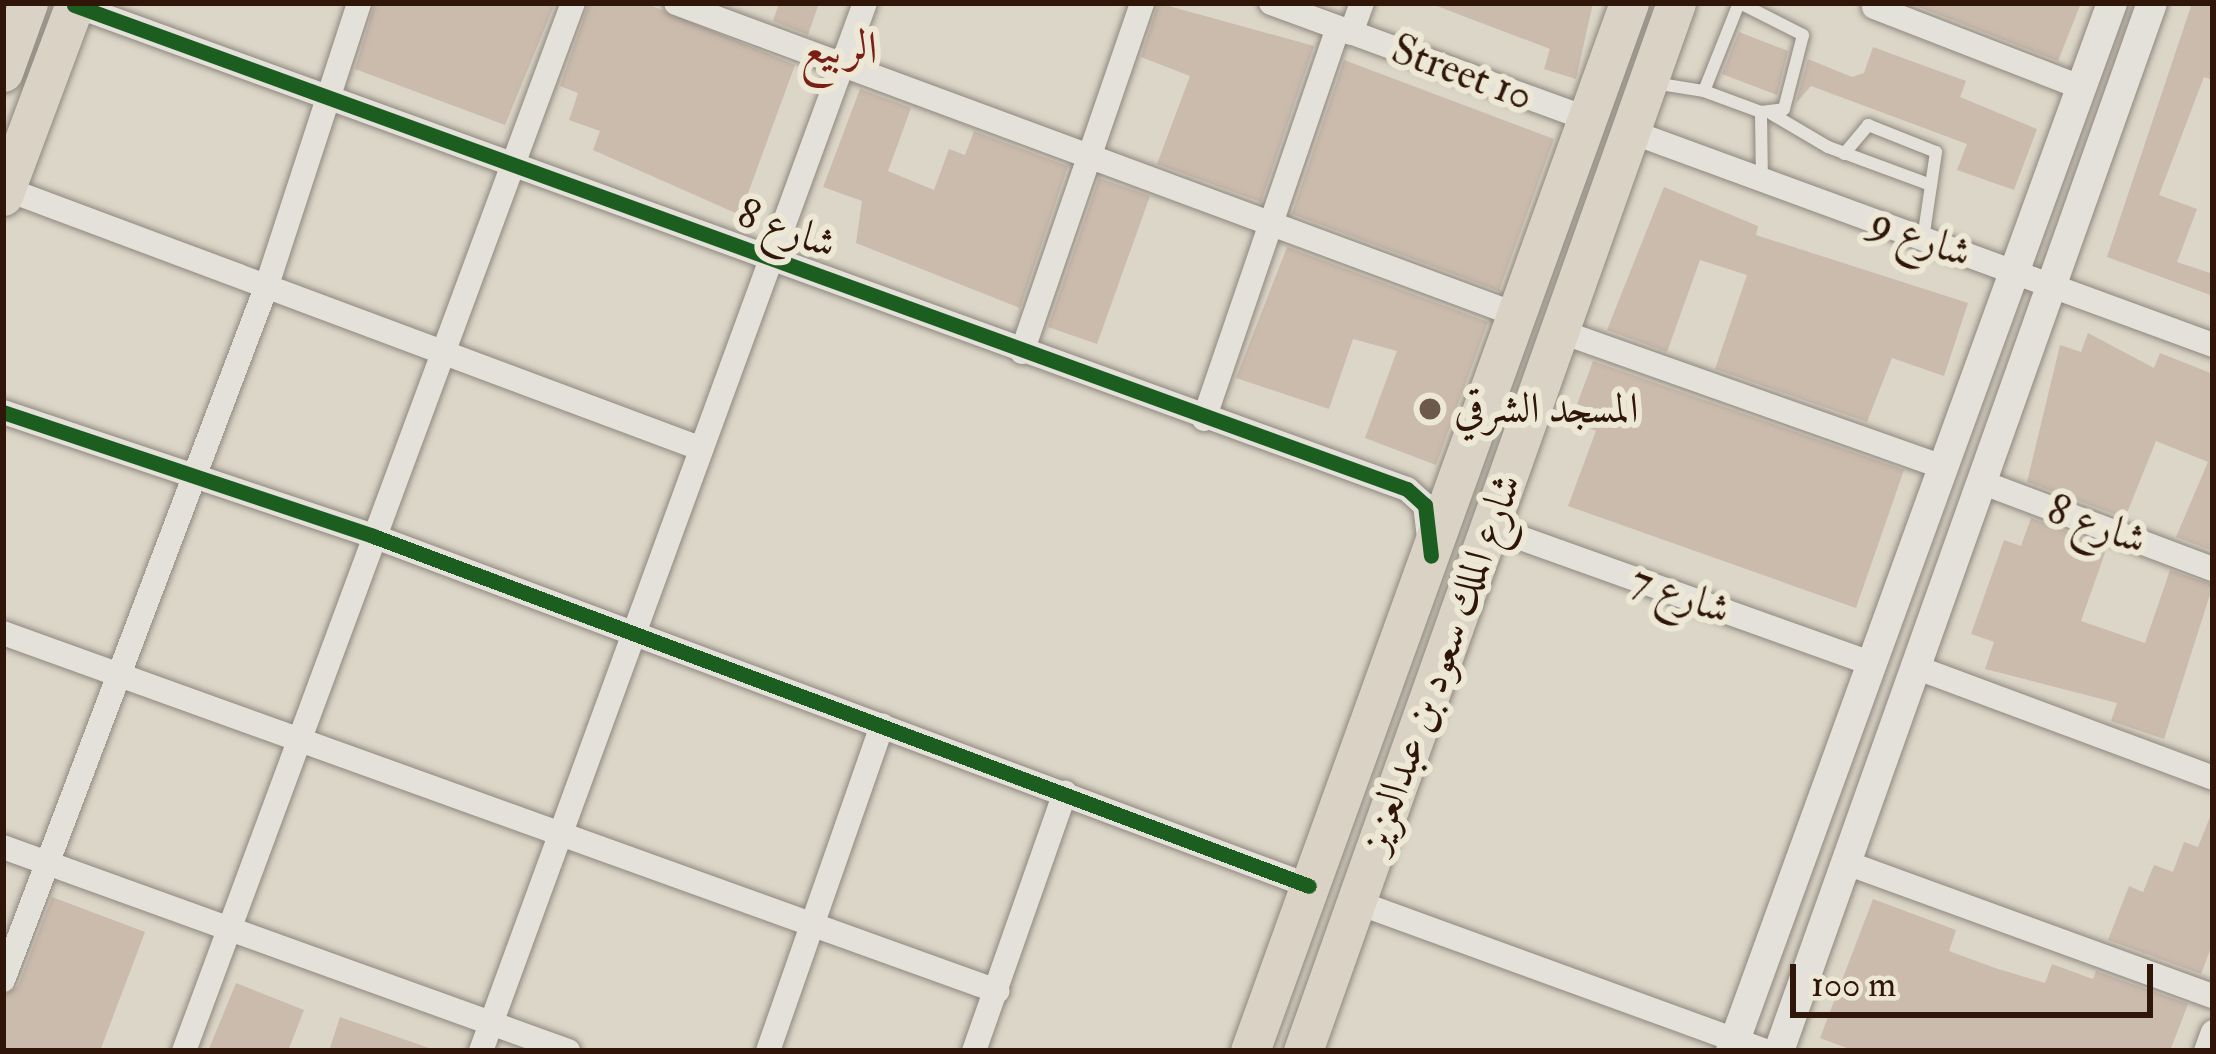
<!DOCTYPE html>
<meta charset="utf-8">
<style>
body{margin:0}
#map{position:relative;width:2216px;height:1054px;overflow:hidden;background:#dcd6c8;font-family:"IM FELL Double Pica",Amiri,serif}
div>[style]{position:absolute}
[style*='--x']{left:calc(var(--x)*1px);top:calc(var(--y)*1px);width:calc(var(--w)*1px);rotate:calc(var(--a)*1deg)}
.building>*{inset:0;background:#cabbad}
.roads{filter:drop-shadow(0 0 3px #8f887f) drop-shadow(0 0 3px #8f887f)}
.service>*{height:12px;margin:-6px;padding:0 6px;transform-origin:6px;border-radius:6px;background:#e4e1da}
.minor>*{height:24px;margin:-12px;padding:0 12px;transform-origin:12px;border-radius:12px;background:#e4e1da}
.tertiary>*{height:30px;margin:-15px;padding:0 15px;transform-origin:15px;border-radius:15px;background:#e4e1da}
.primary>*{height:39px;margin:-19.5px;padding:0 19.5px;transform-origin:19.5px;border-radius:19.5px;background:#d9d2c5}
.cycleway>*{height:15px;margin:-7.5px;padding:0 7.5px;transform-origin:7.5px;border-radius:7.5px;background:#1b5e20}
.dots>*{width:33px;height:33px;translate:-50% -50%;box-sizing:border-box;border:6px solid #ede7d6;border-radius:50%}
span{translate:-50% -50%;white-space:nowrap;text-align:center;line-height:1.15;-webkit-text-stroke:12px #ede7d6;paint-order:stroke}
.street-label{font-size:42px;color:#2f1609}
.poi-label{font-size:42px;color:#2f1609}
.left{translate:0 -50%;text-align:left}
.neighbourhood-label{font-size:45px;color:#7a1f14}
.frame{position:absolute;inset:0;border:6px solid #2f1609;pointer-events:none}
.scale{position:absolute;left:1790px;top:964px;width:363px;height:54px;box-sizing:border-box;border:6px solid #2f1609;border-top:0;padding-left:15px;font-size:36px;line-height:42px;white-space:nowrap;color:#2f1609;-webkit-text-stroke:9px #ede7d6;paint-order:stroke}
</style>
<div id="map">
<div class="building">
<i style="clip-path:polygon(375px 3px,555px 3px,505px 125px,355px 69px)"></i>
<i style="clip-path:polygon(589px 3px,645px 3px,795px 65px,740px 215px,593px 150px,600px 131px,569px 120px,578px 93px,560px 86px)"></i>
<i style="clip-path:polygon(779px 3px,819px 3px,808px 35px,773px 21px)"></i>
<i style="clip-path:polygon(1158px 3px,1314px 46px,1261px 202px,1157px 164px,1190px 76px,1141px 57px)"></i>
<i style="clip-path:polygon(1429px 3px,1593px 3px,1576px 79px,1544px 69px,1550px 49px)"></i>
<i style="clip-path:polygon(1909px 3px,2081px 3px,2058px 61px)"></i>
<i style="clip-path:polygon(2192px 3px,2213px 7px,2213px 80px,2204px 77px,2159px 195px,2197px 209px,2177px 262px,2213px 274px,2213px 296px,2107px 257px)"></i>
<i style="clip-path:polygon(1739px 32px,1788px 51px,1777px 95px,1722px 74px)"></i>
<i style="clip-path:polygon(1873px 47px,1966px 81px,1960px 97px,2037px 129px,2014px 190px,1957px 170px,1967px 144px,1811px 86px,1796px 103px,1808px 59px,1852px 77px,1864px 73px)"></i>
<i style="clip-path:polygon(1344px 60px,1554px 139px,1499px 291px,1292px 214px)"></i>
<i style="clip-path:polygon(860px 89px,911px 108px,888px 171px,934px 190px,949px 149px,965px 155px,974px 131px,1068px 166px,1020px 308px,856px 243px,862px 201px,823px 187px)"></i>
<i style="clip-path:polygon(1099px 178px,1150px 196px,1097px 344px,1048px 327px)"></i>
<i style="clip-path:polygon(1664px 187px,1758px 226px,1756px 235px,1968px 303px,1944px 376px,1892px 358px,1867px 422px,1715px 369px,1747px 275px,1700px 260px,1667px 352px,1607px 330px)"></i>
<i style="clip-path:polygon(1287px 247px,1488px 322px,1436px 465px,1365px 438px,1397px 351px,1353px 339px,1329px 409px,1236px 378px)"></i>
<i style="clip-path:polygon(2088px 333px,2154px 368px,2160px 353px,2213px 374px,2213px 551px,2176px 537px,2208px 462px,2156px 441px,2125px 518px,2027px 482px,2060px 345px,2081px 352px)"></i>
<i style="clip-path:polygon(1593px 361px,1904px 470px,1856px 608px,1568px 506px,1596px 431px,1571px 421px)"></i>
<i style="clip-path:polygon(2031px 518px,2107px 547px,2081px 621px,2145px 643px,2170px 570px,2213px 585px,2164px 739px,2111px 721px,2117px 703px,1985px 669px,1994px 642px,1971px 634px,2004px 540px,2021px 546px)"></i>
<i style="clip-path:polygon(2212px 812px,2213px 942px,2201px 974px,2108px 940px,2129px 886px,2143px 892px,2154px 865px,2173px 872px,2184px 842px,2198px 847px)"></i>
<i style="clip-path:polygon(52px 897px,145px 932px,100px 1051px,3px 1051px,3px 996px,18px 986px)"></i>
<i style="clip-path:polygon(1873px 899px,1956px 930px,1949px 951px,1995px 968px,2045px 983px,2052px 964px,2093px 979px,2096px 971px,2188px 1004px,2170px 1051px,1855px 1051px,1820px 1038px)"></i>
<i style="clip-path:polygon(236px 983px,304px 1010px,288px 1051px,208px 1051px)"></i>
<i style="clip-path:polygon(340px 1017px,429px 1048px,428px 1051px,329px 1051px)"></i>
</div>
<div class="roads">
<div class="service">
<i style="--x:1654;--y:83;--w:51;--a:9.1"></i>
<i style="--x:1704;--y:91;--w:95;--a:-68.3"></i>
<i style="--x:1704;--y:91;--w:61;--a:20.2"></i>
<i style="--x:1761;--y:112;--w:23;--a:-7"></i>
<i style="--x:1784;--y:109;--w:76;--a:-75.6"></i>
<i style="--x:1803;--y:35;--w:71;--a:-153.1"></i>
<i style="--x:1761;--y:112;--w:68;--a:89.2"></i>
<i style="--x:1772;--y:114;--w:65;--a:30.5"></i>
<i style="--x:1828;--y:147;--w:110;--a:20.3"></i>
<i style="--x:1844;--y:154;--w:38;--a:-50"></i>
<i style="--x:1868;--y:125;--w:73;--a:21.7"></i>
<i style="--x:1936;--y:152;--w:88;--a:98.5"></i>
</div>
<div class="minor">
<i style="--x:676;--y:3;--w:897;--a:20.35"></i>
<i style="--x:1271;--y:3;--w:335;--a:20.1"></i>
<i style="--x:74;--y:5;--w:1418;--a:19.96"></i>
<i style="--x:1407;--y:489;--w:24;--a:42"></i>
<i style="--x:1425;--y:505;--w:31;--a:83"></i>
<i style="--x:1874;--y:7;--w:224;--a:21.2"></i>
<i style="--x:1351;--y:33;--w:32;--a:-70"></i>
<i style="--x:1629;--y:131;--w:622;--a:20.12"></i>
<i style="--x:6;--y:189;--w:740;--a:20.49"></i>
<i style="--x:1559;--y:331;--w:408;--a:19.5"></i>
<i style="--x:1022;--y:352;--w:369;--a:-71"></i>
<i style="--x:3;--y:412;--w:390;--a:18.5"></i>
<i style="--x:373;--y:536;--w:999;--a:20.5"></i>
<i style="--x:1204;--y:419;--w:413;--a:-71.1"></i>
<i style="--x:1981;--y:482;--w:248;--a:20.6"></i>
<i style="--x:1490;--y:527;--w:406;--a:19.7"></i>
<i style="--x:3;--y:633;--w:1057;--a:19.81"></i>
<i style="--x:1915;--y:667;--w:318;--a:20.4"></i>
<i style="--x:3;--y:847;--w:601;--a:19.85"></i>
<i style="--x:1844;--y:862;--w:393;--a:20"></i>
<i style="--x:1356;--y:902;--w:436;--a:20"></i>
<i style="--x:3;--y:980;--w:743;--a:-69.2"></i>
<i style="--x:267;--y:285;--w:297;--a:-71.9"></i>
<i style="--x:184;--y:1051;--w:1118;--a:-69.64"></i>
<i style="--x:481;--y:1051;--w:1116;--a:-69.88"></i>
<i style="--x:768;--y:1051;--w:345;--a:-70.7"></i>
<i style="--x:974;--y:1051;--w:274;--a:-70.6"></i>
<i style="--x:2206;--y:1051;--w:20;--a:-70"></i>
</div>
<div class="tertiary">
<i style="--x:1731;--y:1051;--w:1115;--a:-70.02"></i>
<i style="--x:1779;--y:1051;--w:1112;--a:-70.41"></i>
</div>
<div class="primary">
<i style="--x:3;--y:72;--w:73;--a:-70.1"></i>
<i style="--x:3;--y:196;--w:206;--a:-69.5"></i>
<i style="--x:1250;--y:1051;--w:1114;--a:-70.12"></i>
<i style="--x:1303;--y:1051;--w:1112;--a:-70.41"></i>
</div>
</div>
<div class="cycleway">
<i style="--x:74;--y:5;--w:1418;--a:19.96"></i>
<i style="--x:1407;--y:489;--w:24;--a:42"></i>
<i style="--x:1425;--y:505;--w:51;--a:83.3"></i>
<i style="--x:3;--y:412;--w:390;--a:18.5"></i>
<i style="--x:373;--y:536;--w:999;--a:20.5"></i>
</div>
<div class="dots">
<i style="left:1430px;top:409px;background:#6c594c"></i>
</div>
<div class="street-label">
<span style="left:1462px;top:73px;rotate:20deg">Street 10</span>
<span style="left:787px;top:229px;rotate:20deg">شارع 8</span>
<span style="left:1921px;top:238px;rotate:20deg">شارع 9</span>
<span style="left:2097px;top:525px;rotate:20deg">شارع 8</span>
<span style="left:1681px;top:595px;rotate:20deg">شارع 7</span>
<span style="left:1441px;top:663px;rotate:-70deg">شارع الملك سعود بن عبدالعزيز</span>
</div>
<div class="poi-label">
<span class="left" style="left:1454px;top:409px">المسجد الشرقي</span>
</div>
<div class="neighbourhood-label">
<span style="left:839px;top:50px">الربيع</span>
</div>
<div class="frame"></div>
<div class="scale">100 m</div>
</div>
